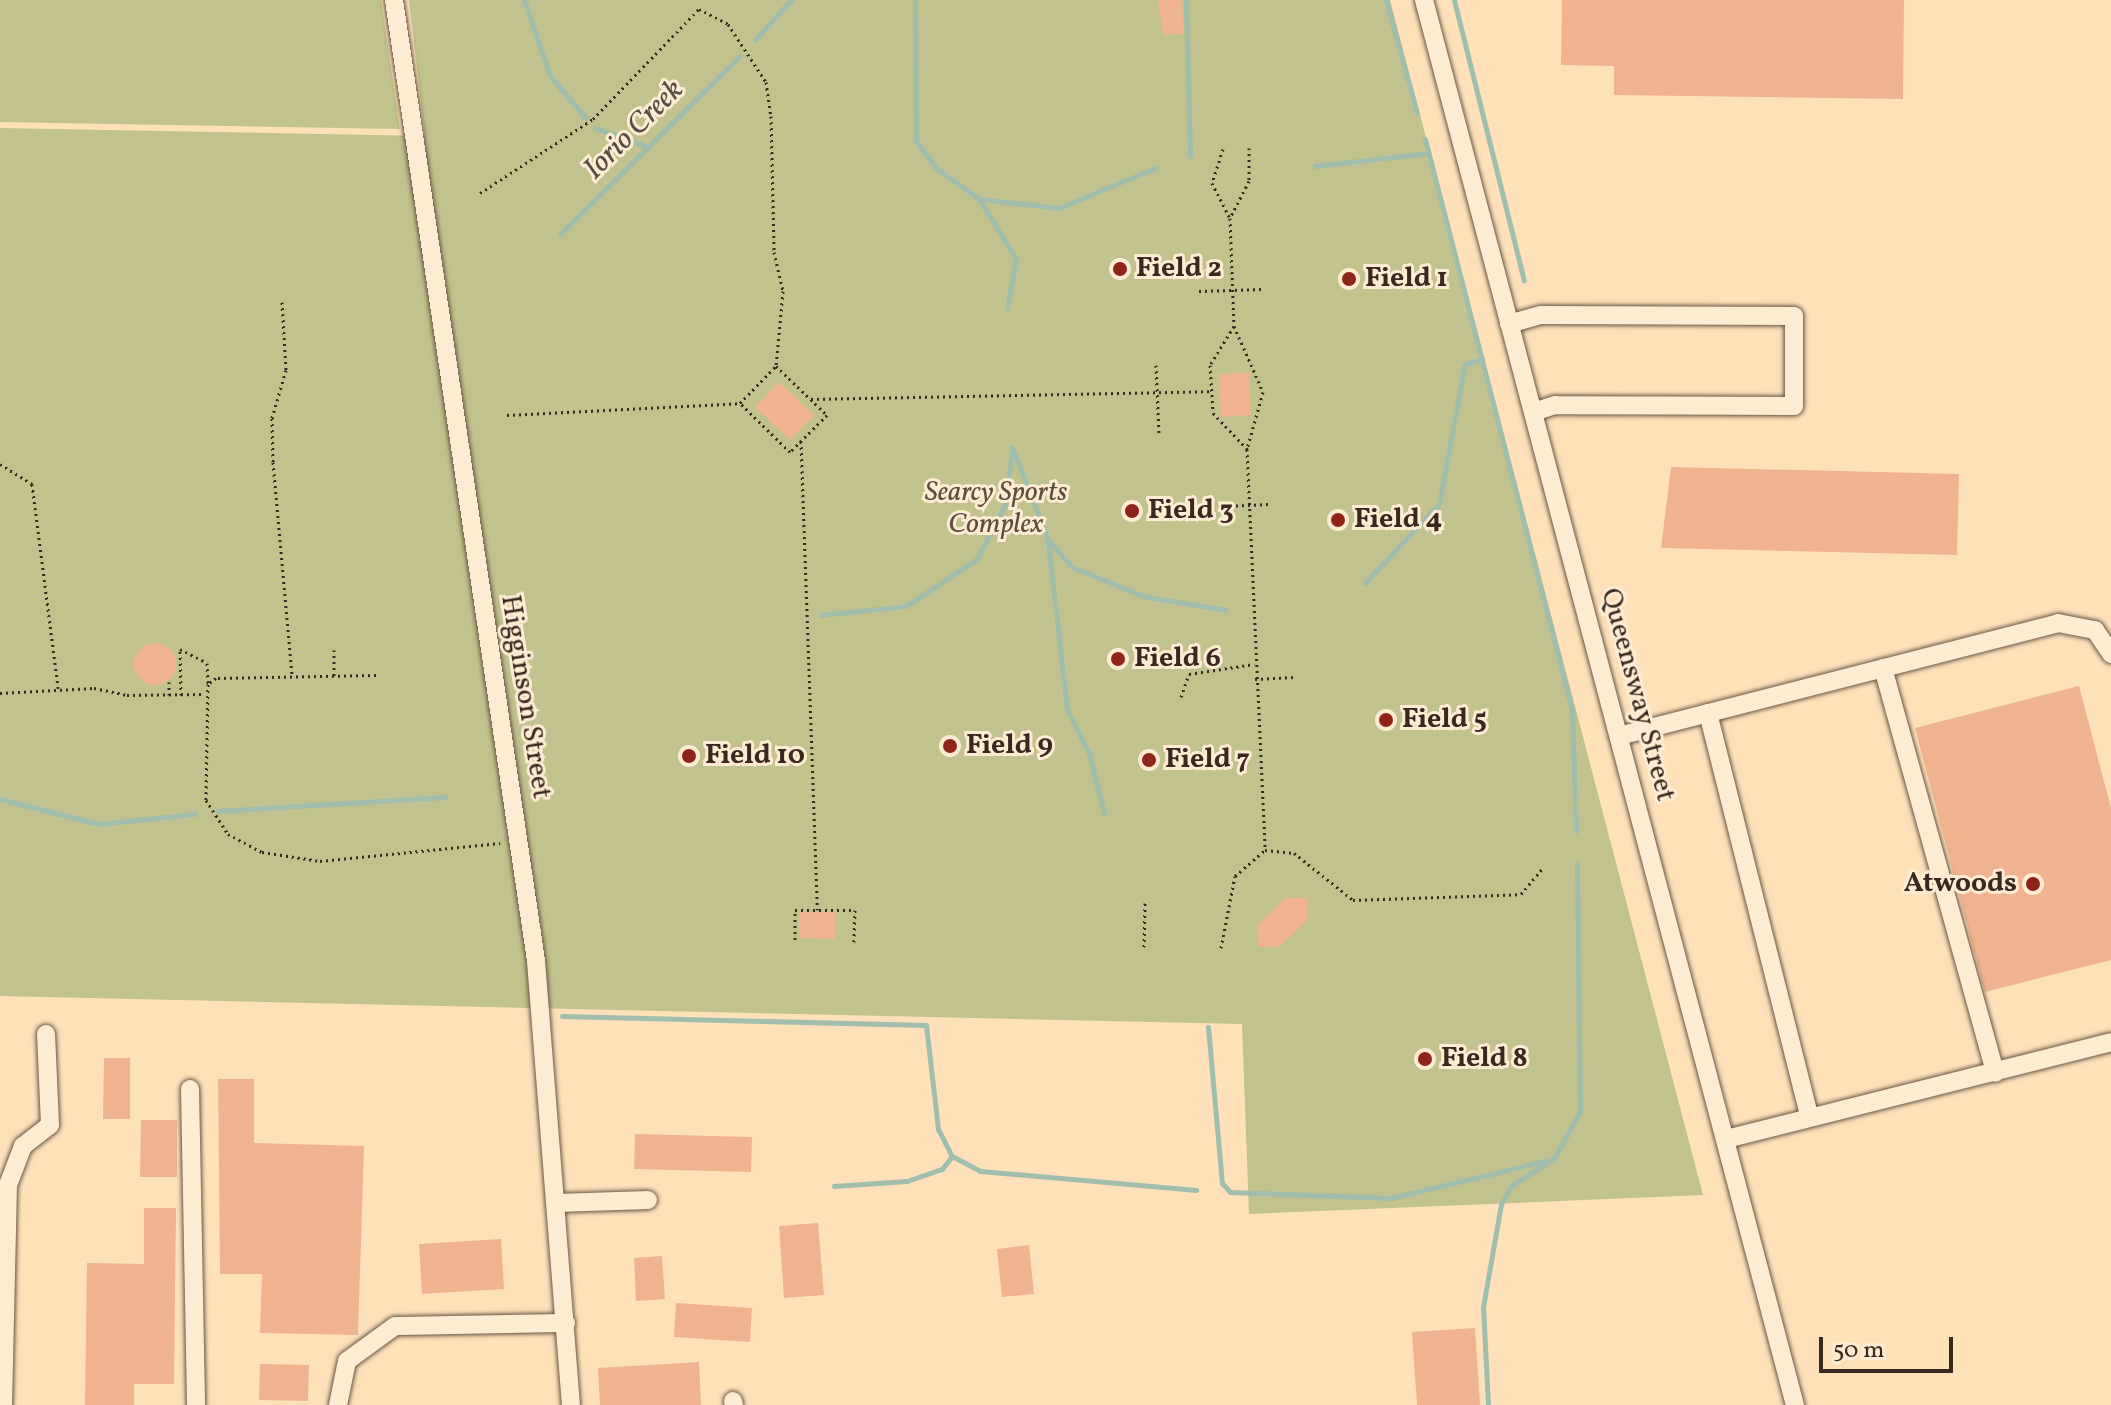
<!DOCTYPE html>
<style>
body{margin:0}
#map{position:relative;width:2111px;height:1405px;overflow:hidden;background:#fee1b9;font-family:Vollkorn,serif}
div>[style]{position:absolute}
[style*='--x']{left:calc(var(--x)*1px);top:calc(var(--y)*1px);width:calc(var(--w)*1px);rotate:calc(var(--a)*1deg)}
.green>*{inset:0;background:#c1c28e}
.stream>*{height:5px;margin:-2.5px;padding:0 2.5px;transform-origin:2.5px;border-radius:2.5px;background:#a0beab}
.building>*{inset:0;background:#f0b390}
.round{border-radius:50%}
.path>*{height:3px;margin-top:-1.5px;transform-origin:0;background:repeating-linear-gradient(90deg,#39281e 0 2px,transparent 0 6px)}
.roads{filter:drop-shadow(0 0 2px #6a5645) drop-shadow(0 0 2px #6a5645)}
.minor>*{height:18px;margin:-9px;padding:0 9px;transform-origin:9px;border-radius:9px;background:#feecd2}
.dots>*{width:22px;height:22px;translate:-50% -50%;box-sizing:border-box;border:4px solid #feecd2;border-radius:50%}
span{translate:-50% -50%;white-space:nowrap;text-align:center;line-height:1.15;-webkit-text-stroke:6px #feecd2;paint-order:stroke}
.poi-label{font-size:28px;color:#39281e;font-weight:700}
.left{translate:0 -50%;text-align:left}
.right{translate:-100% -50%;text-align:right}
.park-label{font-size:28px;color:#5b4e3a;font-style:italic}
.street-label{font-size:28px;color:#39281e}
.water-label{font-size:30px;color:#534e41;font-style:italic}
.scale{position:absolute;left:1819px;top:1337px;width:134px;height:36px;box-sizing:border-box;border:4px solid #39281e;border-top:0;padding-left:10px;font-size:24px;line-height:28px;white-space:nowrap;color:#39281e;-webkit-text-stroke:6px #feecd2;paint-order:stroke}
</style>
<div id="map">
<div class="green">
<i style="clip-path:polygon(0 0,381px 0,400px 129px,0 122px)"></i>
<i style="clip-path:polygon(409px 0,1390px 0,1703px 1195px,1249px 1214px,1242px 1024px,0 996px,0 128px,425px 136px)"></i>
</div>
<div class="stream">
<i style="--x:524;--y:0;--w:80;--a:71.1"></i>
<i style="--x:550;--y:76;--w:55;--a:49.4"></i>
<i style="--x:915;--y:0;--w:141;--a:89.6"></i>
<i style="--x:916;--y:141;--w:34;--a:53"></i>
<i style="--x:936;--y:168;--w:53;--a:35.8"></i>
<i style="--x:979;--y:199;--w:81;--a:6.4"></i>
<i style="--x:1059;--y:208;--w:104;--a:-22.6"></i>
<i style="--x:1186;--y:0;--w:156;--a:88.5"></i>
<i style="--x:1386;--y:0;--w:117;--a:74.7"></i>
<i style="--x:1454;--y:0;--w:289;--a:76"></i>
<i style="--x:755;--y:40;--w:54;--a:-48"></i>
<i style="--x:595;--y:128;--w:56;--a:19.7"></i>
<i style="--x:1425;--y:139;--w:590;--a:75.56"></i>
<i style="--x:1572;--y:710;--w:121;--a:88.1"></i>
<i style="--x:1315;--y:166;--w:114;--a:-6.6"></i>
<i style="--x:979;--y:199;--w:70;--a:58.3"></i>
<i style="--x:1016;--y:259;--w:50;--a:100.4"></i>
<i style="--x:560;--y:234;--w:253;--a:-44.7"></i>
<i style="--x:1012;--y:447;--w:100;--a:68.8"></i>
<i style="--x:1048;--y:540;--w:36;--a:48"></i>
<i style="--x:1072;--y:567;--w:80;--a:22.1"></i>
<i style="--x:1146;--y:597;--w:81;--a:9.2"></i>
<i style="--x:1048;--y:542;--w:168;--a:83.5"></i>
<i style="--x:1067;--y:709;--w:49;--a:63.4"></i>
<i style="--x:1089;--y:753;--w:62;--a:76"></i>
<i style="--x:1365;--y:583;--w:108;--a:-46.9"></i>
<i style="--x:1439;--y:504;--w:142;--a:-79.5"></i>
<i style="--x:1465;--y:364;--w:18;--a:-16"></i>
<i style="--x:821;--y:615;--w:85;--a:-6"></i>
<i style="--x:906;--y:606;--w:85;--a:-33.5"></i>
<i style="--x:977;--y:559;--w:62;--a:-63"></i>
<i style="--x:1005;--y:504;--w:53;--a:-82.5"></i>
<i style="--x:0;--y:799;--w:102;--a:14.2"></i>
<i style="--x:99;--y:824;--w:96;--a:-6"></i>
<i style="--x:218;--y:811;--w:228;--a:-3.5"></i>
<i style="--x:562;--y:1016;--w:364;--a:1.4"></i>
<i style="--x:926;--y:1025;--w:105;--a:83.4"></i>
<i style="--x:938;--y:1129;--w:30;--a:63"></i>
<i style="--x:952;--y:1156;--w:32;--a:28"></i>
<i style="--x:980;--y:1171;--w:217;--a:5"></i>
<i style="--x:1208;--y:1027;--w:157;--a:84.9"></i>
<i style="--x:1222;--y:1183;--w:12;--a:48"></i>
<i style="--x:1230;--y:1192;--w:161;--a:2.1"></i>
<i style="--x:1391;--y:1198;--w:158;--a:-13.5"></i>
<i style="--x:834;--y:1186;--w:73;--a:-3.9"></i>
<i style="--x:907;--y:1181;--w:37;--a:-19"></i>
<i style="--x:942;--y:1169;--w:16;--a:-52"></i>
<i style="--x:1488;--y:1405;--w:98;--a:-92.9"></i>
<i style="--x:1483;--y:1307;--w:105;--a:-80.1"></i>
<i style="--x:1501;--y:1204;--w:21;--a:-61"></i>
<i style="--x:1511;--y:1186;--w:51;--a:-33.1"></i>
<i style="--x:1554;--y:1158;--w:53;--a:-60.5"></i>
<i style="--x:1580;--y:1112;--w:248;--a:-90.7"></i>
</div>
<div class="building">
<i style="clip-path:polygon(1158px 0,1182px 0,1184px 34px,1163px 35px)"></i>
<i style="clip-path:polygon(1562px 0,1904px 0,1903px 99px,1614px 95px,1614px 66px,1561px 65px)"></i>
<i style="clip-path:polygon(1249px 372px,1251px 415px,1221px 417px,1219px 374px)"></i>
<i style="clip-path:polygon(779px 382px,814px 415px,790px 440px,755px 407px)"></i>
<i style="clip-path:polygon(1671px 467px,1959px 474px,1957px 555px,1661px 548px)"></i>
<i class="round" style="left:134px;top:643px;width:42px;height:42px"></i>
<i style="clip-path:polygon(2079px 686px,2111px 808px,2111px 960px,1985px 992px,1915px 728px)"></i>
<i style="clip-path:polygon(1285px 898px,1307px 898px,1307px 920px,1279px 947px,1258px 947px,1257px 926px)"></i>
<i style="clip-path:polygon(799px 912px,835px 912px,835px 939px,799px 938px)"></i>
<i style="clip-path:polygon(104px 1058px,130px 1058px,130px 1119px,103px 1119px)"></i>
<i style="clip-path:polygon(218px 1079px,254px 1079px,254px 1143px,364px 1146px,358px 1335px,260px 1333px,262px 1274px,220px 1274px)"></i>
<i style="clip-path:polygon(141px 1120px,177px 1120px,177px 1177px,140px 1177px)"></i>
<i style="clip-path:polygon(635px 1134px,752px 1137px,751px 1172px,634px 1169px)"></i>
<i style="clip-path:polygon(144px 1208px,176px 1208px,174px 1384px,134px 1384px,134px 1405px,85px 1405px,87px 1263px,144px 1264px)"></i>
<i style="clip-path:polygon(818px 1223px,824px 1295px,784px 1298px,779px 1226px)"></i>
<i style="clip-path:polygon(501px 1239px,504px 1289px,422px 1294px,419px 1244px)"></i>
<i style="clip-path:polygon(1029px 1245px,1034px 1294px,1002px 1297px,997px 1249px)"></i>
<i style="clip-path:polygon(662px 1256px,665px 1299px,636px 1301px,634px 1258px)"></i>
<i style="clip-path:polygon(676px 1303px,752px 1308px,750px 1342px,674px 1337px)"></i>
<i style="clip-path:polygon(1475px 1328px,1480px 1405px,1417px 1405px,1412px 1332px)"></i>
<i style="clip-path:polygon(699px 1362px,701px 1405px,600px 1405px,598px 1368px)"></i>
<i style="clip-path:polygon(260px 1364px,309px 1365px,308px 1401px,259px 1400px)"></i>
</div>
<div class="path">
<i style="--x:1249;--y:148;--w:33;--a:90"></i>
<i style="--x:1249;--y:181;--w:42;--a:117.2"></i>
<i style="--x:1230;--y:218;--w:108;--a:87.9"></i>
<i style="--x:1234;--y:326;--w:72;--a:66.3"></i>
<i style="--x:1263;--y:392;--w:59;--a:105.7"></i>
<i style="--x:1247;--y:449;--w:401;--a:87.4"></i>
<i style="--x:1223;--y:149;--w:36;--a:108"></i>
<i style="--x:1212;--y:183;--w:38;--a:63"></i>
<i style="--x:480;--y:193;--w:135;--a:-33.2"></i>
<i style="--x:593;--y:119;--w:153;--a:-46.1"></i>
<i style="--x:699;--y:9;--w:33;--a:27"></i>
<i style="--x:728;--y:24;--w:69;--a:56.8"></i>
<i style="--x:766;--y:82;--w:34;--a:82"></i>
<i style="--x:771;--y:116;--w:136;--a:88.7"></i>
<i style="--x:774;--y:252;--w:40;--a:77"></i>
<i style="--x:783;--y:291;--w:75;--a:95.3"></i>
<i style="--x:1199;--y:291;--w:64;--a:-1.8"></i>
<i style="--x:282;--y:302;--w:68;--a:86.6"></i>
<i style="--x:286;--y:370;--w:50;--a:106.3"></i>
<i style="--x:272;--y:418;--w:44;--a:88.7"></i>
<i style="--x:273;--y:462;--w:215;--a:84.9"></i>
<i style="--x:1234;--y:326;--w:46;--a:121.6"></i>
<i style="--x:1210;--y:365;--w:48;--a:86.4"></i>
<i style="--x:1213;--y:413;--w:50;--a:46.6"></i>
<i style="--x:1156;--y:365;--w:68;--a:87.5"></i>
<i style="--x:776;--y:366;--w:71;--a:43.9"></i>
<i style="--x:827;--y:415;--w:52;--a:135"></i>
<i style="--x:790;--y:452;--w:70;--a:-135.6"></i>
<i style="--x:740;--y:403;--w:52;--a:-45.8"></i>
<i style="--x:811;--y:399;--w:400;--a:-1.1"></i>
<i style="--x:507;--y:415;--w:233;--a:-2.9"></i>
<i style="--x:801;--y:441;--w:469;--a:88"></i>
<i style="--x:0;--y:464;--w:38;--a:32"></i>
<i style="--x:32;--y:484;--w:206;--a:82.7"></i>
<i style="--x:1206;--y:507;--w:63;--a:-2.7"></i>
<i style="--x:334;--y:650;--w:26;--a:90"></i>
<i style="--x:376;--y:675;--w:160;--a:178.9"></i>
<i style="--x:216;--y:678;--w:10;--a:143"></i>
<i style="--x:208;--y:684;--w:116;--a:91"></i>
<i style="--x:206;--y:800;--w:40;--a:57.1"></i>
<i style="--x:228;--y:834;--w:38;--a:28"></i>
<i style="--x:262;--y:852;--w:59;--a:8.8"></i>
<i style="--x:320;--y:861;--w:181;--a:-5.7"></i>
<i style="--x:1255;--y:679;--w:40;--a:-2.9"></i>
<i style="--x:169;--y:682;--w:13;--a:90"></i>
<i style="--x:0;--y:693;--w:94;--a:-3"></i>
<i style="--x:94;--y:688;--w:34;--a:12"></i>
<i style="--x:127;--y:695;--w:78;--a:-0.7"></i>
<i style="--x:181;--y:695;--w:46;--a:-91.2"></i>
<i style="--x:180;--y:649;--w:30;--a:27"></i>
<i style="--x:207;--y:663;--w:21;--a:87"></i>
<i style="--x:1181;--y:697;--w:24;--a:-71"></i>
<i style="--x:1189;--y:674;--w:66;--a:-8.7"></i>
<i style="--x:795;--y:940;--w:30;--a:-90"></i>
<i style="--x:795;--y:910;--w:60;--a:0"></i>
<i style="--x:855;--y:910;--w:32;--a:92"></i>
<i style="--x:1144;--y:947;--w:44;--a:-88.7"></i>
<i style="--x:1221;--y:948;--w:73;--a:-79"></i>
<i style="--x:1235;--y:876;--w:40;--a:-41"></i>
<i style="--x:1265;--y:850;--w:29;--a:6"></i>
<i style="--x:1294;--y:853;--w:75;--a:38.5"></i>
<i style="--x:1353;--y:900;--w:168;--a:-2"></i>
<i style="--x:1521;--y:894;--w:33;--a:-50"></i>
</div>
<div class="roads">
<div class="minor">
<i style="--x:394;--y:0;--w:971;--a:81.59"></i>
<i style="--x:536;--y:961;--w:445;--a:85.5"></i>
<i style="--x:1424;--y:0;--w:1453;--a:75.21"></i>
<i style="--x:1509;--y:324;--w:33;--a:-16"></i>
<i style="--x:1541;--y:315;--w:253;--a:0.2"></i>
<i style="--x:1794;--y:316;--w:90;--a:90"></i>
<i style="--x:1794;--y:406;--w:239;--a:-179.8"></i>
<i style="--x:1555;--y:405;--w:23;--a:162"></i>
<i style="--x:1883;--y:668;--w:420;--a:74.5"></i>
<i style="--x:1708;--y:713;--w:415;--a:75.9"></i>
<i style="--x:1619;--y:736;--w:453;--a:-14.4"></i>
<i style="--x:2058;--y:623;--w:38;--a:11"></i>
<i style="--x:2095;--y:630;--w:29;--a:56"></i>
<i style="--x:190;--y:1089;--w:316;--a:88.9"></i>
<i style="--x:1726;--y:1139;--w:397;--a:-14.1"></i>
<i style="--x:557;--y:1203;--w:91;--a:-1.9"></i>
<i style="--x:733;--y:1401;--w:4;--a:76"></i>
<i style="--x:3;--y:1405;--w:220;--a:-88.7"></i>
<i style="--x:8;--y:1185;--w:42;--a:-69"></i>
<i style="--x:23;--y:1146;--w:34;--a:-38"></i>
<i style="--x:50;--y:1125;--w:91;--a:-92.5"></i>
<i style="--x:338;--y:1405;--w:45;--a:-78.4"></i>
<i style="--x:347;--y:1361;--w:59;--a:-36.1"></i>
<i style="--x:395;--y:1326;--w:171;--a:-1"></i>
</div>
</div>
<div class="dots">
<i style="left:1120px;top:269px;background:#8f2418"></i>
<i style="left:1349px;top:279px;background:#8f2418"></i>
<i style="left:1132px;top:511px;background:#8f2418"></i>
<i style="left:1338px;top:520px;background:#8f2418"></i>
<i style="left:1118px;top:659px;background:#8f2418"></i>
<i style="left:1386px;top:720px;background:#8f2418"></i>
<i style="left:950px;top:746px;background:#8f2418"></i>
<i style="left:689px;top:756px;background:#8f2418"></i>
<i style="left:1149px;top:760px;background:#8f2418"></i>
<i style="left:2033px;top:884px;background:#8f2418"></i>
<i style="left:1425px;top:1059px;background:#8f2418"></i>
</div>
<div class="poi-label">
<span class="left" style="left:1136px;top:269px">Field 2</span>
<span class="left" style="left:1365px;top:279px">Field 1</span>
<span class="left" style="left:1148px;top:511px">Field 3</span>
<span class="left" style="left:1354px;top:520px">Field 4</span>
<span class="left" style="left:1134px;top:659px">Field 6</span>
<span class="left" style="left:1402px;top:720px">Field 5</span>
<span class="left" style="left:966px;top:746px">Field 9</span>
<span class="left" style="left:705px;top:756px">Field 10</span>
<span class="left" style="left:1165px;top:760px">Field 7</span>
<span class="right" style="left:2017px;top:884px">Atwoods</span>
<span class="left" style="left:1441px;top:1059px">Field 8</span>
</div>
<div class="park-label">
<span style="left:996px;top:509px">Searcy Sports<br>Complex</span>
</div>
<div class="street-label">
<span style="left:1637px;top:695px;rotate:75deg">Queensway Street</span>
<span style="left:525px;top:697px;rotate:81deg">Higginson Street</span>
</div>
<div class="water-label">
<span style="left:634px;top:130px;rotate:-45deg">Iorio Creek</span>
</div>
<div class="scale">50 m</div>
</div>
